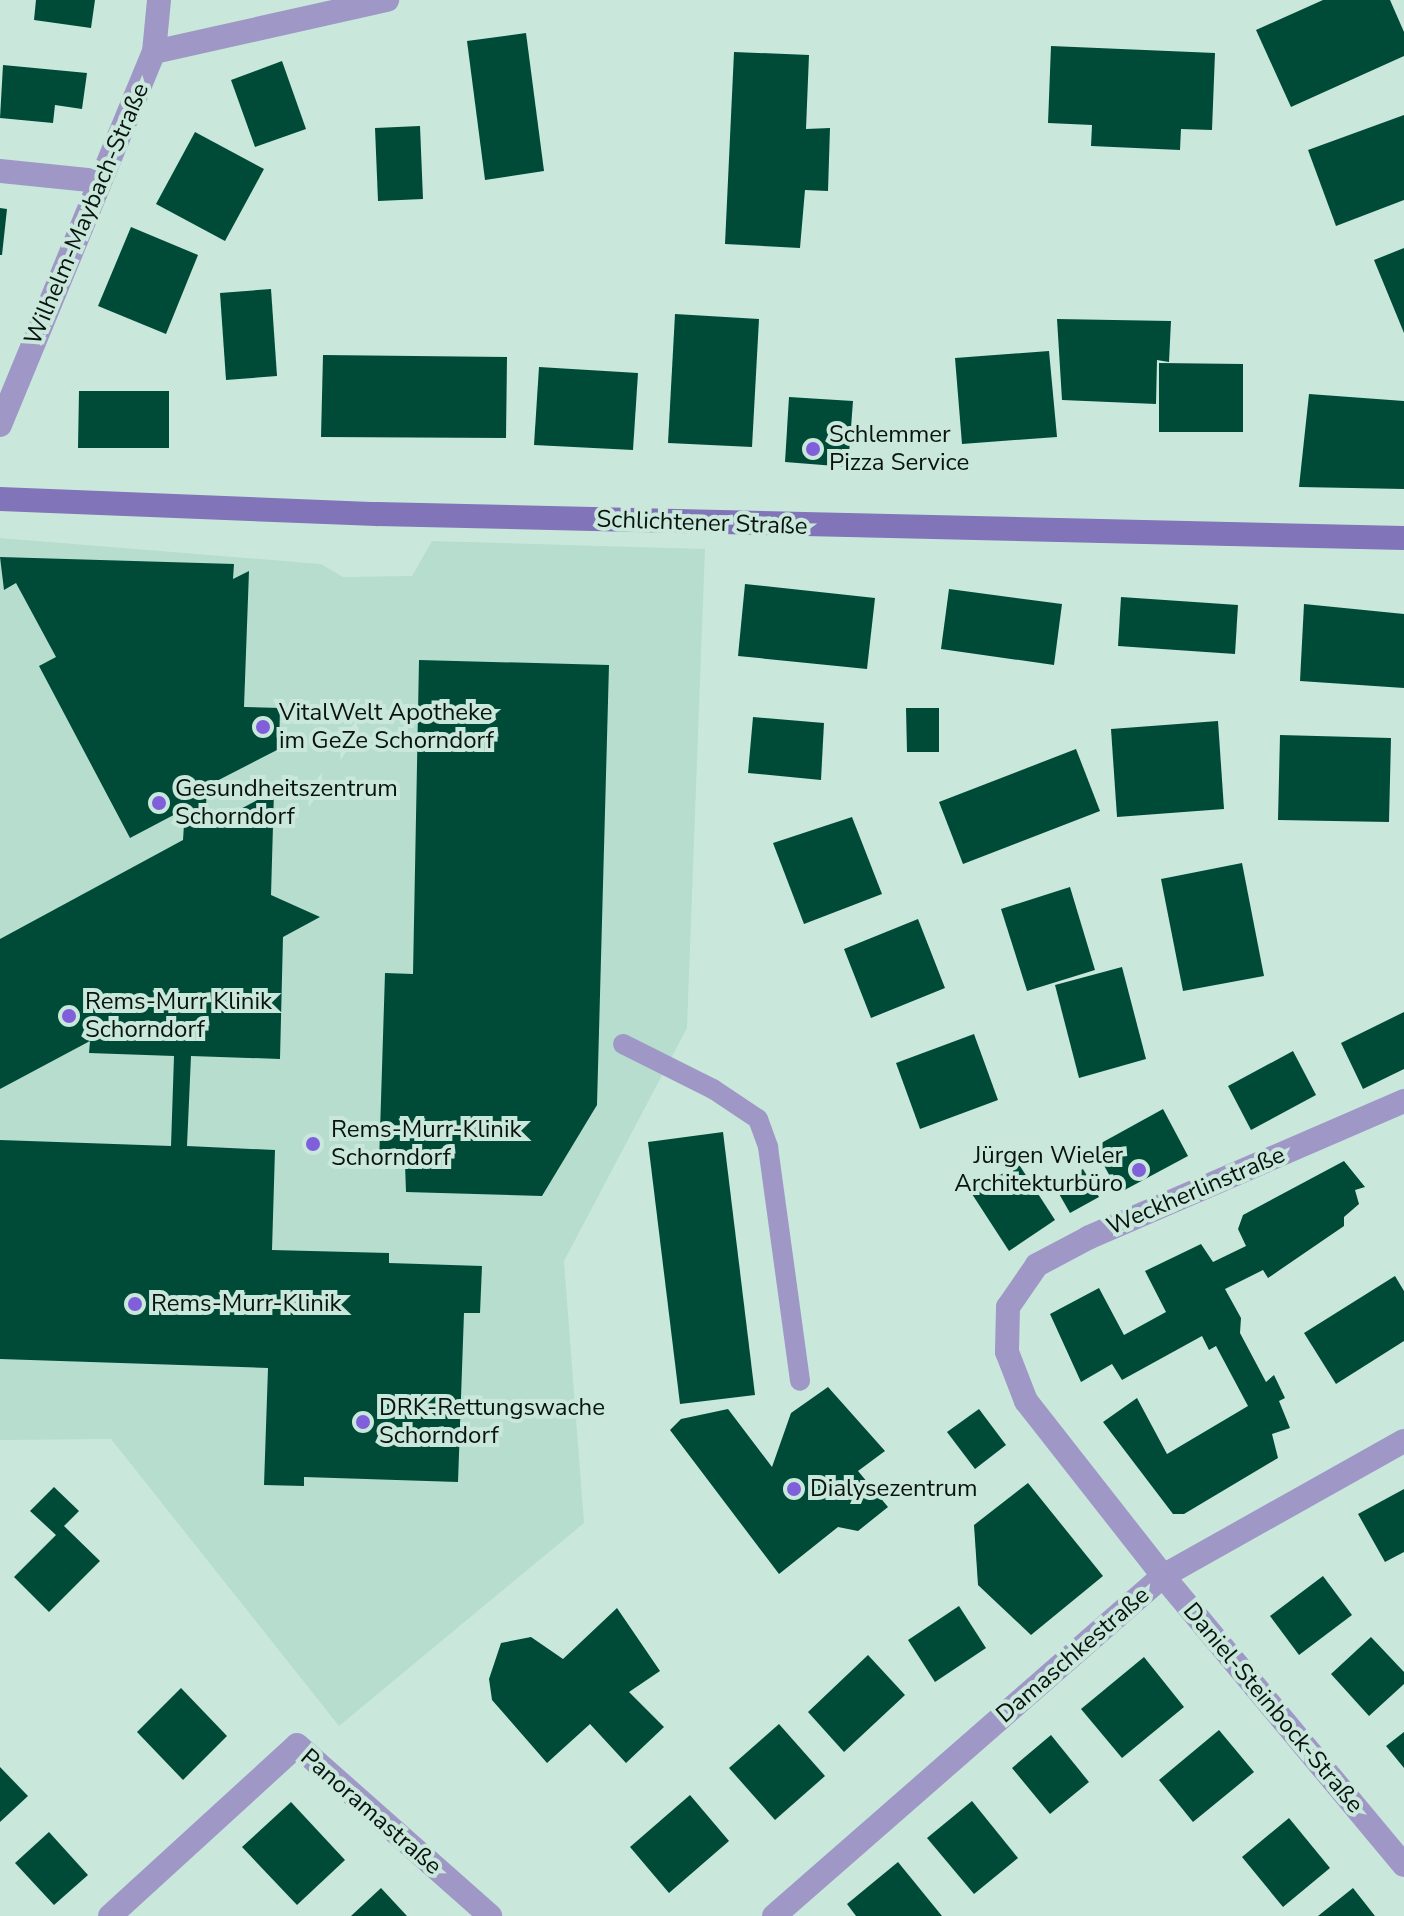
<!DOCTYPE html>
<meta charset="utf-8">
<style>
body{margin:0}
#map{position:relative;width:1404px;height:1916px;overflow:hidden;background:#c9e8db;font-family:"Nunito Sans",sans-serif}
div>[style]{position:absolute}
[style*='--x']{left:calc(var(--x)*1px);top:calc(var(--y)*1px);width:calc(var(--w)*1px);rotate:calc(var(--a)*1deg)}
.built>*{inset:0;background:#b6ddce}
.building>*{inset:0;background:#004b38}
.service>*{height:20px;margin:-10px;padding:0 10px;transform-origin:10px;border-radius:10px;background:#9f98c7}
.minor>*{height:24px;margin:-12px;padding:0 12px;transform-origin:12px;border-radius:12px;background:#9f98c7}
.secondary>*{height:24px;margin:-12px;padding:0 12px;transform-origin:12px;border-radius:12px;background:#8174b9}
.dots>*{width:22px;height:22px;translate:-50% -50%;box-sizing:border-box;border:4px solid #c9e8db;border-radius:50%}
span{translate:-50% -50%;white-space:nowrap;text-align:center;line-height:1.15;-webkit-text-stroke:8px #c9e8db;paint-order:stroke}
.street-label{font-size:24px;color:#091410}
.poi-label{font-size:24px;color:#091410}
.left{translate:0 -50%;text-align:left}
.right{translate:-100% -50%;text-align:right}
</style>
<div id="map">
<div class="built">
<i style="clip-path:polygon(0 538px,321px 564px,343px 577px,412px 576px,432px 541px,705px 549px,687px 1028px,564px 1261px,584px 1523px,339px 1726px,111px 1439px,0 1440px)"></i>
</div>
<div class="building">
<i style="clip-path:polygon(36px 0,95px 0,91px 28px,34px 20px)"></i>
<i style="clip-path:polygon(1323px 0,1390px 0,1404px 32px,1404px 56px,1291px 107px,1256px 30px)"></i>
<i style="clip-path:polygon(526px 33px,544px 171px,485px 180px,467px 41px)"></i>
<i style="clip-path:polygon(1051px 46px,1215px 53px,1212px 130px,1181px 129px,1180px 150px,1091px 146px,1092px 125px,1048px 123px)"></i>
<i style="clip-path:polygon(734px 52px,809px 55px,806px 129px,830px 128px,828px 191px,805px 190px,800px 248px,725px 244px)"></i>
<i style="clip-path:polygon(282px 61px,306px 129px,255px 147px,231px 80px)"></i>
<i style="clip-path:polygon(3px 65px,87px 73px,82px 109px,55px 105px,53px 123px,0 118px)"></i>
<i style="clip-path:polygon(1404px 115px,1404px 200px,1336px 226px,1308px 150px)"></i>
<i style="clip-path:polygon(420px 126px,423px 199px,378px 201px,375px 128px)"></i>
<i style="clip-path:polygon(195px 132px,264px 169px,225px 241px,156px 204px)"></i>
<i style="clip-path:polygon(0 208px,7px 209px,2px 255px,0 255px)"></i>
<i style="clip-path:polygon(131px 227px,198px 255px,166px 334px,98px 306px)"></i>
<i style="clip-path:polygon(1404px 248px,1404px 333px,1374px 260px)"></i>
<i style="clip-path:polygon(271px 289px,277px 376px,226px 380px,220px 293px)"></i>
<i style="clip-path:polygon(675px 314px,759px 319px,752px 447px,668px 443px)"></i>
<i style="clip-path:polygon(1057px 319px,1171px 321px,1169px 362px,1157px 360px,1156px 404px,1062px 400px)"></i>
<i style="clip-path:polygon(1049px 351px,1057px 437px,962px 444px,955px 358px)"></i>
<i style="clip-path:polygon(323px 355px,507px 357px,506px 438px,321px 437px)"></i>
<i style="clip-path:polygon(1159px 363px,1243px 364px,1243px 432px,1159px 432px)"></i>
<i style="clip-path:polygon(539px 367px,638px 373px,633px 450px,534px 445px)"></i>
<i style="clip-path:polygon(79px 391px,169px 391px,169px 448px,78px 448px)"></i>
<i style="clip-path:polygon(1309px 394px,1404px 401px,1404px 489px,1299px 487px)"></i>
<i style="clip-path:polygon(789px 397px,853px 401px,848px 467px,785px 462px)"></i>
<i style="clip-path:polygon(0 557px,234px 564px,233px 579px,249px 571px,244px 707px,280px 708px,279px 749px,207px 786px,205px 828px,274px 791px,271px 895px,320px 917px,283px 937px,280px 1059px,191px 1056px,187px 1146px,275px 1150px,272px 1250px,389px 1253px,389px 1263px,482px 1266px,480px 1313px,464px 1313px,458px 1482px,304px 1477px,304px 1486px,264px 1485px,268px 1368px,0 1359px,0 1140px,171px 1146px,174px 1056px,89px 1053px,90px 1041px,0 1089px,0 939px,183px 840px,185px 809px,130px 838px,39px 666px,56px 657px,16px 583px,4px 590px)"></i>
<i style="clip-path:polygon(745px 584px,875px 598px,867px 669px,738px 656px)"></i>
<i style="clip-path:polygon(949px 589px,1062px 604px,1054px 665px,941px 649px)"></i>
<i style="clip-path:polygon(1121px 597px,1238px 605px,1235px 654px,1118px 646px)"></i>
<i style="clip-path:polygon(1304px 604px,1404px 614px,1404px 688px,1300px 681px)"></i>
<i style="clip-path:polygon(419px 660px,609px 665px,597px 1105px,542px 1196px,406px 1192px,405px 1164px,379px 1163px,385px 973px,413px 974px)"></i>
<i style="clip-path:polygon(906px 708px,939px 708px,939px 752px,907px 752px)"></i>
<i style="clip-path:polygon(753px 717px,824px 723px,821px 780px,748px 773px)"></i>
<i style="clip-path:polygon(1218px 721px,1224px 809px,1117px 817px,1111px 729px)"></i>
<i style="clip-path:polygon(1280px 735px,1391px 738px,1389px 822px,1278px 820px)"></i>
<i style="clip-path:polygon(1076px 749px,1100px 811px,963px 864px,939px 802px)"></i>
<i style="clip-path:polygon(852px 817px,882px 894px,804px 924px,773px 843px)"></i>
<i style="clip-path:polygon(1242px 863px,1264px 976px,1183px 991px,1161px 879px)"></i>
<i style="clip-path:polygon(1070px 887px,1095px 970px,1027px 991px,1001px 909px)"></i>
<i style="clip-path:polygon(918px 919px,945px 988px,871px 1018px,844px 949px)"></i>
<i style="clip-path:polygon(1122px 967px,1146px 1059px,1079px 1078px,1055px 985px)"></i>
<i style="clip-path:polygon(1404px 1012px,1404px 1069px,1363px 1089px,1341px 1043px)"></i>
<i style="clip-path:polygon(974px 1034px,998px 1100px,920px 1129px,896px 1063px)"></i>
<i style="clip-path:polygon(1293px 1051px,1316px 1095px,1251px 1130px,1228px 1086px)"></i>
<i style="clip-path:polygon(1163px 1109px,1188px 1156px,1119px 1193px,1094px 1147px)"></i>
<i style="clip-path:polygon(723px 1132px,755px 1395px,680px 1404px,648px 1142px)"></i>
<i style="clip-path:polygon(1344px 1161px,1365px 1187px,1355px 1190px,1359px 1204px,1344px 1217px,1344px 1226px,1268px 1278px,1263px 1270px,1225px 1289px,1241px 1318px,1240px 1333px,1266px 1382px,1274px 1375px,1285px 1398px,1279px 1401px,1290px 1428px,1272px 1434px,1278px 1458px,1184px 1514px,1173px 1514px,1103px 1422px,1137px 1398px,1167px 1454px,1248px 1406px,1216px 1346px,1209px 1350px,1202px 1336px,1122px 1380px,1112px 1364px,1081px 1382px,1050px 1314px,1099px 1288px,1124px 1335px,1166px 1312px,1145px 1271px,1201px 1244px,1213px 1262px,1246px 1246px,1238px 1229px,1243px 1215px)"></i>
<i style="clip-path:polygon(1018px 1163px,1055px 1220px,1009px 1251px,972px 1194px)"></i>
<i style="clip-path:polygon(1083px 1169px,1099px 1197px,1070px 1213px,1054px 1185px)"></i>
<i style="clip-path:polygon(1395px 1276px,1404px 1291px,1404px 1341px,1336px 1384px,1304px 1333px)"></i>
<i style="clip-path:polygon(828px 1387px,885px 1451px,858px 1471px,888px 1507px,858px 1531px,838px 1527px,779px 1574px,670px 1430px,681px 1419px,728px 1409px,772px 1467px,791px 1413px)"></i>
<i style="clip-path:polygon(979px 1409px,1006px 1445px,975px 1469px,947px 1432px)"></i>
<i style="clip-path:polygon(1028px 1483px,1103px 1576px,1031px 1635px,978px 1585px,974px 1525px)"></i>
<i style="clip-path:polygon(54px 1487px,79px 1511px,64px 1526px,100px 1561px,49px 1612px,14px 1577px,56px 1535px,30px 1511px)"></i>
<i style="clip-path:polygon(1404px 1489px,1404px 1552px,1385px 1562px,1358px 1514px)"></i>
<i style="clip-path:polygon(1323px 1576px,1352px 1615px,1299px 1655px,1270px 1616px)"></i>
<i style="clip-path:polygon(959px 1606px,986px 1648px,935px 1682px,908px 1640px)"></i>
<i style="clip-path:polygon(617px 1608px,660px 1671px,629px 1692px,664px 1727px,626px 1763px,590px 1724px,547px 1763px,492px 1700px,489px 1679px,501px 1643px,531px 1637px,563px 1659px)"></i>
<i style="clip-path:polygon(1371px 1637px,1404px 1672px,1404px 1684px,1369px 1716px,1331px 1674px)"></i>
<i style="clip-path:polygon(868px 1655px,905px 1695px,844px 1752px,808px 1712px)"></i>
<i style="clip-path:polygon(1144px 1657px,1184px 1707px,1122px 1758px,1081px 1709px)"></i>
<i style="clip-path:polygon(181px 1688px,227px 1736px,183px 1780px,137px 1732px)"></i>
<i style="clip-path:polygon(779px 1724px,825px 1776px,775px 1820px,729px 1768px)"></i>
<i style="clip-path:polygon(1219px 1730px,1254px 1772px,1193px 1822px,1159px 1780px)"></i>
<i style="clip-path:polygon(1404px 1732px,1404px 1768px,1386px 1746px)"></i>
<i style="clip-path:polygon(1051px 1735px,1089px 1782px,1050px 1814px,1012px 1768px)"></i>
<i style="clip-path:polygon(0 1767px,28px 1796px,0 1822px)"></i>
<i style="clip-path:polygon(690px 1795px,729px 1841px,669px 1893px,630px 1847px)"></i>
<i style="clip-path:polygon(972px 1801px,1018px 1858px,974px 1894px,927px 1838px)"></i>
<i style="clip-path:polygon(291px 1802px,345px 1860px,297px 1905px,242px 1847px)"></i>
<i style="clip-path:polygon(1289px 1818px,1330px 1868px,1283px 1907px,1242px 1857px)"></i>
<i style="clip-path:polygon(49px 1832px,88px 1875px,54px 1905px,15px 1863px)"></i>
<i style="clip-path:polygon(898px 1862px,942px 1916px,856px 1916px,847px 1904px)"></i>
<i style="clip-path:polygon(381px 1888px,407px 1916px,351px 1916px)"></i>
<i style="clip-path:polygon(1353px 1888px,1375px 1916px,1318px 1916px)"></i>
</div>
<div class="service">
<i style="--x:623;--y:1044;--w:101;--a:26.6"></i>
<i style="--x:713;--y:1089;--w:54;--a:33.7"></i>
<i style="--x:758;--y:1119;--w:30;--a:70"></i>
<i style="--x:768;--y:1147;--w:236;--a:82.2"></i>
</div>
<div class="minor">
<i style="--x:154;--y:52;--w:239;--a:-12.6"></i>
<i style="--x:0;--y:171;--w:100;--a:5.8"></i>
<i style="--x:0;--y:425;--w:404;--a:-67.6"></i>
<i style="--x:154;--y:52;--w:52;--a:-84.5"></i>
<i style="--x:1404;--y:1101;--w:344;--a:156.6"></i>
<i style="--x:1088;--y:1238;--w:58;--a:152.1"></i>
<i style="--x:1037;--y:1265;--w:51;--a:124.6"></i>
<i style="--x:1008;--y:1307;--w:45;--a:91.3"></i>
<i style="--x:1007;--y:1352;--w:53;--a:68.8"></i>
<i style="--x:1026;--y:1401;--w:222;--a:51.9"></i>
<i style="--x:1163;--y:1576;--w:376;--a:50.2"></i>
<i style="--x:110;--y:1916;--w:253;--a:-42.4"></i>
<i style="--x:297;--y:1745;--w:258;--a:41.5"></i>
<i style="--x:774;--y:1916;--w:517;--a:-41.15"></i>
<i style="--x:1163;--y:1576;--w:276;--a:-29.3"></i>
</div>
<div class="secondary">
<i style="--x:0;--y:499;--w:377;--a:2.3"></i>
<i style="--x:377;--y:514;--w:1027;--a:1.34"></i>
</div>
<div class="dots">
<i style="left:813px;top:449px;background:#7f5fda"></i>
<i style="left:263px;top:727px;background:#7f5fda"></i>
<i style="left:159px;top:803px;background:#7f5fda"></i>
<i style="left:69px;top:1016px;background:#7f5fda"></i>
<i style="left:313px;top:1144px;background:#7f5fda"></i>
<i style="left:1139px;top:1170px;background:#7f5fda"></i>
<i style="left:135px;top:1304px;background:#7f5fda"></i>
<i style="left:363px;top:1422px;background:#7f5fda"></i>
<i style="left:794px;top:1489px;background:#7f5fda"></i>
</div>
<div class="street-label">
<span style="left:87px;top:214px;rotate:-67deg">Wilhelm-Maybach-Straße</span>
<span style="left:702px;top:523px;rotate:2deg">Schlichtener Straße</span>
<span style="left:1196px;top:1191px;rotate:-23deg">Weckherlinstraße</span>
<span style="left:1073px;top:1655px;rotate:-41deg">Damaschkestraße</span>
<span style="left:1273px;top:1708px;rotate:50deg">Daniel-Steinbock-Straße</span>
<span style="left:371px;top:1812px;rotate:41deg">Panoramastraße</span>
</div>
<div class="poi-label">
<span class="left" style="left:829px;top:449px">Schlemmer<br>Pizza Service</span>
<span class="left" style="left:279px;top:727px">VitalWelt Apotheke<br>im GeZe Schorndorf</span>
<span class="left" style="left:175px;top:803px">Gesundheitszentrum<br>Schorndorf</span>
<span class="left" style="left:85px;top:1016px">Rems-Murr Klinik<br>Schorndorf</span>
<span class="left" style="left:331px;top:1144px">Rems-Murr-Klinik<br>Schorndorf</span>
<span class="right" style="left:1123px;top:1170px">Jürgen Wieler<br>Architekturbüro</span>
<span class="left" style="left:151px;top:1304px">Rems-Murr-Klinik</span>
<span class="left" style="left:379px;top:1422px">DRK-Rettungswache<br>Schorndorf</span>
<span class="left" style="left:810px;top:1489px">Dialysezentrum</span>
</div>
</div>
